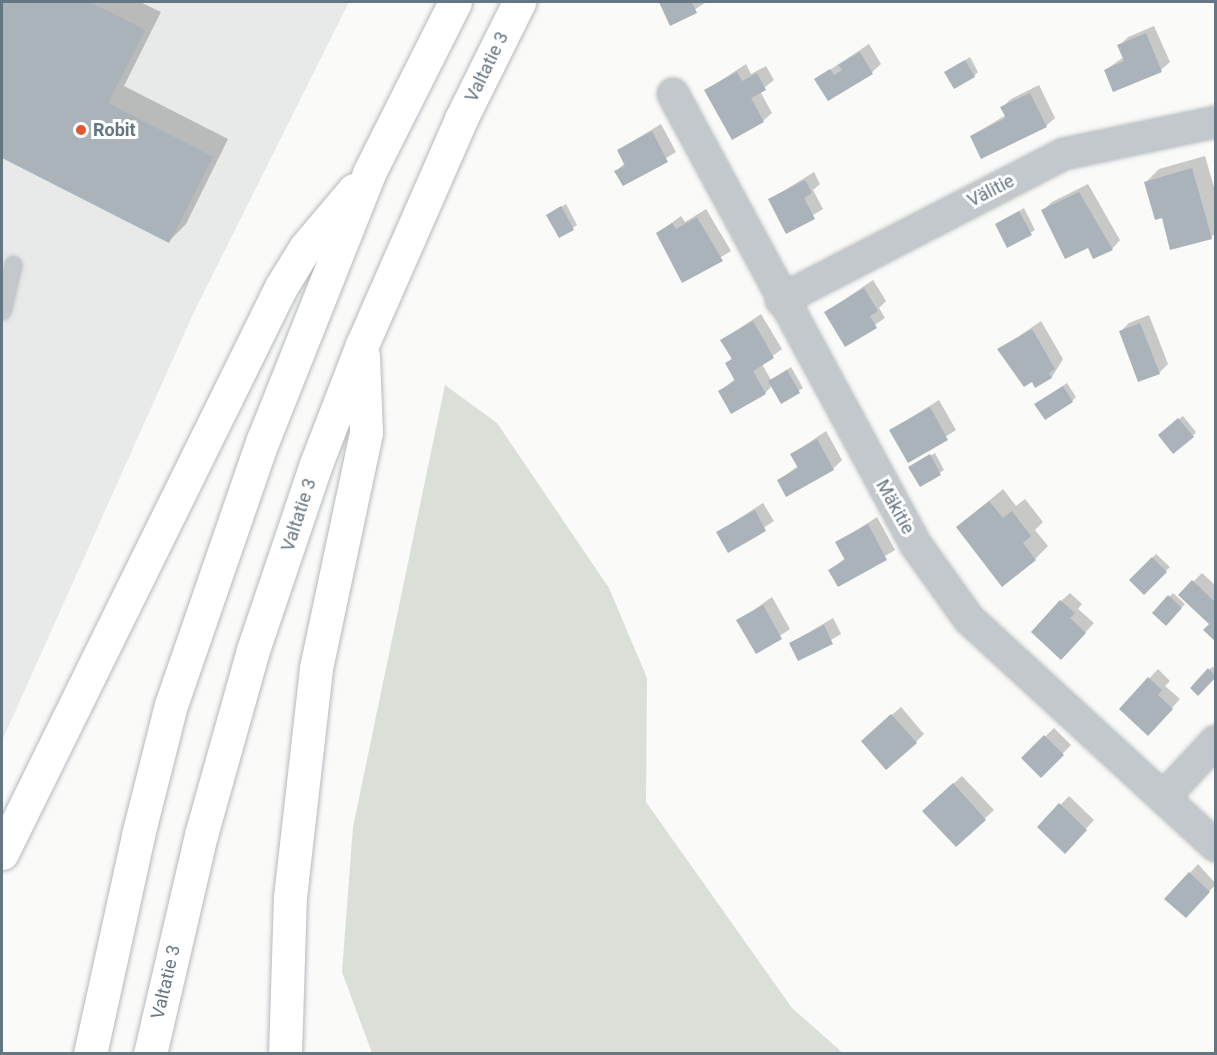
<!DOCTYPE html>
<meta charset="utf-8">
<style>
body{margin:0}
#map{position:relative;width:1217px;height:1055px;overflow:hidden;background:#fafaf8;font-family:Roboto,sans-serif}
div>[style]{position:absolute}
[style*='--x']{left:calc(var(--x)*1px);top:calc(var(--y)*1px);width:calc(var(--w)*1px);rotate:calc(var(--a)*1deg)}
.built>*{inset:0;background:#e8e9e9}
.green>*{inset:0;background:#dadfd7}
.shadow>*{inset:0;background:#0003}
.building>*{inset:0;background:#aab3b9}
.roads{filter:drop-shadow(0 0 2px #b4b9bd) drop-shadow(0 0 2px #b4b9bd)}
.service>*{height:15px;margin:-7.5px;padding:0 7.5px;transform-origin:7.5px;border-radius:7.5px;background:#c3c8cc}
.minor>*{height:30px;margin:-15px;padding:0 15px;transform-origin:15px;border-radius:15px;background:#c3c8cc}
.motorway>*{height:33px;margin:-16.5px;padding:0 16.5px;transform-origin:16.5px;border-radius:16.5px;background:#fff}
.dots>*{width:16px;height:16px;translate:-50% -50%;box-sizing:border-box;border:3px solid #fff;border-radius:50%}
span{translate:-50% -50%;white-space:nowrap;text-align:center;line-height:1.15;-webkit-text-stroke:6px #fff;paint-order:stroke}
.street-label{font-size:18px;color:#657683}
.poi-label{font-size:18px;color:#657683;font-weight:700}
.left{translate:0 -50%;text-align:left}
.frame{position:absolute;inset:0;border:3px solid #657683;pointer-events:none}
</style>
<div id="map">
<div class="built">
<i style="clip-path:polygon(2px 2px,349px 2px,194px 312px,2px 741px)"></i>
</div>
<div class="green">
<i style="clip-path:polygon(445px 385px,497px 423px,609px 588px,647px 678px,646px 802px,792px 1008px,843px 1053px,372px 1053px,342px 972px,353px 827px)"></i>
</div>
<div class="shadow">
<i style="clip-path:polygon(2px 2px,140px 2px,161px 12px,124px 86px,228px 139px,186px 224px,169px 241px,2px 156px)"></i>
<i style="clip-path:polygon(660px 2px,704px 2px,705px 3px,671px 24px)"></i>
<i style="clip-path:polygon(1154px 26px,1170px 62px,1161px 70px,1105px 70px,1124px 57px,1119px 46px,1128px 37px)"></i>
<i style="clip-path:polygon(869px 44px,881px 64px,872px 72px,816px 79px)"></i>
<i style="clip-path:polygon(970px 57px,978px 72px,974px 76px,946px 72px)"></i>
<i style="clip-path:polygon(746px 64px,751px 74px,766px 66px,774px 80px,760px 91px,772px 113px,763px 121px,706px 90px)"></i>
<i style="clip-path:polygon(1039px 85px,1055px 118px,1046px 126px,971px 136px,1006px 115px,1002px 107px,1011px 99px)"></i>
<i style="clip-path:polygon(661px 124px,676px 152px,623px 184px,616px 171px,625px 163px,618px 150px)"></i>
<i style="clip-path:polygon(1205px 156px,1216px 194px,1216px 233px,1211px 237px,1163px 217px,1146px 182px,1159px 169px)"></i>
<i style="clip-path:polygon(814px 172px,820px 184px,813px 190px,823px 209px,786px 232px,769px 200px)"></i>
<i style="clip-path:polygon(1088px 184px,1120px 240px,1112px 249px,1089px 246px,1043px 210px,1052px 202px)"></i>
<i style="clip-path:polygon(566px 204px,577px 225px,560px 236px,548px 215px)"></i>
<i style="clip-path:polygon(1024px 208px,1035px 230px,1008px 246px,996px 225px)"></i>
<i style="clip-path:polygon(706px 209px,731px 251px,682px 281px,658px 233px,681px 216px,685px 222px)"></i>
<i style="clip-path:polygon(873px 280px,886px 301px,879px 308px,885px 318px,845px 345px,826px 312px)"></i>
<i style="clip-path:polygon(761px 314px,782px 349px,762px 364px,771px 380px,791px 367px,803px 388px,781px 402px,772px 386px,765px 393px,720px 391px,736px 378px,727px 364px,732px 358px,722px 340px)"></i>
<i style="clip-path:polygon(1149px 315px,1168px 364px,1159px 373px,1121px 331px,1129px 323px)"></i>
<i style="clip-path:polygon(1041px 321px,1063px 359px,1052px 377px,1036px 386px,999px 350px)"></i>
<i style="clip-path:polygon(1067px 383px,1076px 397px,1072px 401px,1036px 404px)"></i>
<i style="clip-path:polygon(939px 400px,956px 430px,908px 461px,891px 430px)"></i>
<i style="clip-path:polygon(1183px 416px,1196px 432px,1193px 436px,1163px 432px)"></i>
<i style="clip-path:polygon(826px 431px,842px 460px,833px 469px,779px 480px,798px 466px,792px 454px)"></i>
<i style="clip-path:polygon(935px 453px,944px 470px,921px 485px,913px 466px)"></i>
<i style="clip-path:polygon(1003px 489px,1016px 506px,1025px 499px,1043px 522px,1035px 530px,1048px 546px,1035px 559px,958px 527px)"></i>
<i style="clip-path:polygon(763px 503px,774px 521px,729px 551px,718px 532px)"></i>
<i style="clip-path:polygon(877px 517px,895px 550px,838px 585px,830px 570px,845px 558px,837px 543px)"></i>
<i style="clip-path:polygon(1156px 554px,1170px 567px,1144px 593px,1131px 580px)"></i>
<i style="clip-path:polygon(1202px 573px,1216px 586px,1216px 640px,1211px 624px,1180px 595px)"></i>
<i style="clip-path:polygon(1070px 593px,1082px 604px,1078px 609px,1094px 623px,1069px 650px,1061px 601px)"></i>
<i style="clip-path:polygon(1173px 593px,1185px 604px,1166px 624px,1154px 613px)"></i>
<i style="clip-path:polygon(772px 597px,790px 629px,756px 652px,738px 621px)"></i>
<i style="clip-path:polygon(833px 618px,841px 634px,799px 659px,791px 643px)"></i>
<i style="clip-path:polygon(1213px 666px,1216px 675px,1198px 694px,1192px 688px)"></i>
<i style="clip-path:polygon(1158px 669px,1170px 681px,1165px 686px,1180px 699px,1156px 726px,1121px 709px)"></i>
<i style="clip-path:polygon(901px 707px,924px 734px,916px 742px,872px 732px)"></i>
<i style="clip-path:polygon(1054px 728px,1071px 745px,1041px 776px,1023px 758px)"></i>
<i style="clip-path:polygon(962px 776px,994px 810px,956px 845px,933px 802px)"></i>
<i style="clip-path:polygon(1069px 796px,1094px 820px,1065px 851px,1039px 827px)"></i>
<i style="clip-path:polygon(1198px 864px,1216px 884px,1194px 908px,1190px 873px)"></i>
</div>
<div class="building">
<i style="clip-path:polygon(2px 2px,90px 2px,145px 30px,108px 103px,213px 157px,169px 243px,2px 158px)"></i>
<i style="clip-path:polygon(659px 2px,692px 2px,697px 13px,670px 26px)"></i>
<i style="clip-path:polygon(1146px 33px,1162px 72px,1113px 92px,1104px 70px,1124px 61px,1117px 45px)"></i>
<i style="clip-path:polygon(860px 52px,873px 74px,828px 101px,814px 79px,830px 69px,834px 75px,842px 70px,838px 65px)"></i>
<i style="clip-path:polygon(965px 60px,975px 77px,954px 89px,944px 72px)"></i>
<i style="clip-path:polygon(737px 72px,742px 81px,757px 73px,766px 90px,751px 98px,764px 122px,732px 140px,704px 90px)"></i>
<i style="clip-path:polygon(1030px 93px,1047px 127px,981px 159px,970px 136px,1006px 118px,1000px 107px)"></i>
<i style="clip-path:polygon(652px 131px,668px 162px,623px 186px,614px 171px,625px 166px,617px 150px)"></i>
<i style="clip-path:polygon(1192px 168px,1212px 239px,1170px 250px,1162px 218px,1155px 220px,1144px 182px)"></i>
<i style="clip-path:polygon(805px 180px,812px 193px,804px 198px,815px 219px,786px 234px,768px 199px)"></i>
<i style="clip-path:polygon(1079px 192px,1113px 250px,1093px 259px,1088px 248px,1065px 259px,1041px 210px)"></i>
<i style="clip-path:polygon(561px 206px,574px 230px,559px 238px,546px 215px)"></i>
<i style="clip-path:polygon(1019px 211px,1032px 235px,1007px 248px,995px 224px)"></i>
<i style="clip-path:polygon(697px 217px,723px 261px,682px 283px,656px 233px,672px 223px,676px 229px)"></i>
<i style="clip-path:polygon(864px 288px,878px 311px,870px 316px,877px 328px,845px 347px,824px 312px)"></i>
<i style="clip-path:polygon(753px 321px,774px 358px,753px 371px,766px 394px,731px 414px,718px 391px,735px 381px,725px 363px,732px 359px,720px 340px)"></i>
<i style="clip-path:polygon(1140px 323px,1160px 374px,1138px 382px,1119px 331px)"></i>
<i style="clip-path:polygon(1032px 329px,1055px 369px,1049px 373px,1052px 378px,1035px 388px,1032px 382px,1024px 387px,997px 349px)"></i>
<i style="clip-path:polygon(787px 370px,800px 393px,781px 404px,768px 381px)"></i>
<i style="clip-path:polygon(1063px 386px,1073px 402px,1045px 420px,1034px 404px)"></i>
<i style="clip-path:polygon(930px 407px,948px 440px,908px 463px,889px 430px)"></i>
<i style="clip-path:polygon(1178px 418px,1194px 437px,1173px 454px,1158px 435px)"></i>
<i style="clip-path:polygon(817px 439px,834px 470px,786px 497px,777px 480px,798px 468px,790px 454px)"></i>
<i style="clip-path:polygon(930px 454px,941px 475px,920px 487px,908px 467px)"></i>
<i style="clip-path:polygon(989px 501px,1003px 518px,1012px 511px,1031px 536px,1023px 543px,1036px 560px,1002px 587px,956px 527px)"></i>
<i style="clip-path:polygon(755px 510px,766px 531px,728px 553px,716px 532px)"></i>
<i style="clip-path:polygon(868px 524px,887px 560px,838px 587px,828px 570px,845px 560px,835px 542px)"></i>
<i style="clip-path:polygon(1152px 557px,1167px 572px,1144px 595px,1129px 580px)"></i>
<i style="clip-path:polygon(1192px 580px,1216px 603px,1216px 642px,1203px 630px,1209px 624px,1178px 595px)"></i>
<i style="clip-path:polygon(1168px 595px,1182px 608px,1166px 626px,1152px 613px)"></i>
<i style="clip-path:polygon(1060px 600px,1075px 613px,1070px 618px,1086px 633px,1061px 660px,1031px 632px)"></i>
<i style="clip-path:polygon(763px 605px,782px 639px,756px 654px,736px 620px)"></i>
<i style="clip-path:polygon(824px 625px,833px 644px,798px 661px,789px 643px)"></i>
<i style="clip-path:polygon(1208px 668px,1216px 677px,1198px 696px,1190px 688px)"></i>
<i style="clip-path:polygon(1148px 677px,1162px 690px,1158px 695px,1173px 709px,1148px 736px,1119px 709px)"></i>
<i style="clip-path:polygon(891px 714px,917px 743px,886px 770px,861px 741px)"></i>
<i style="clip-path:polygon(1044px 735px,1064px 755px,1041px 778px,1021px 758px)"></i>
<i style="clip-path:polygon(953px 783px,986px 820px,956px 847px,922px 811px)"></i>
<i style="clip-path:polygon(1059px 803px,1087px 830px,1065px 854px,1037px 827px)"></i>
<i style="clip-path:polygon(1189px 872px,1210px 892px,1186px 918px,1164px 899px)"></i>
</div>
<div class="roads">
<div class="service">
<i style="--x:2;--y:311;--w:48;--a:-76.8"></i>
</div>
<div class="minor">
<i style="--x:673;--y:94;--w:512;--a:61.68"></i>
<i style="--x:916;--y:545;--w:91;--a:54.4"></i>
<i style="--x:969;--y:619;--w:335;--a:42.6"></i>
<i style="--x:781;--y:300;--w:318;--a:-27.3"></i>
<i style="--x:1064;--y:154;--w:155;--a:-11.9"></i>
<i style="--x:1165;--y:796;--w:75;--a:-47.2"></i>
</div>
<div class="motorway">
<i style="--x:2;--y:853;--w:631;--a:-63.76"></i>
<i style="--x:281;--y:287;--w:46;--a:-58.4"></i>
<i style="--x:305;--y:248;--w:76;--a:-49.8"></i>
<i style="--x:90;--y:1054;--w:224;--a:-77.6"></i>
<i style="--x:138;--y:835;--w:134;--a:-75.8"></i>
<i style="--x:171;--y:705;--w:281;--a:-70.9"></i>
<i style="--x:263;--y:440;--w:287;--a:-68.3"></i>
<i style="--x:369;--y:173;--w:191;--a:-63.3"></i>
<i style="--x:150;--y:1054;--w:225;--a:-76.9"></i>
<i style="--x:201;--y:835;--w:192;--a:-74.3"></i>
<i style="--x:253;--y:650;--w:196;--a:-71.3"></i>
<i style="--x:316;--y:464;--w:128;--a:-68.9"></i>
<i style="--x:362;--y:345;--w:247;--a:-66.3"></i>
<i style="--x:461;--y:119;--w:131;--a:-63.6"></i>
<i style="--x:285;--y:1054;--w:157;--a:-88.2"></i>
<i style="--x:290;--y:897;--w:230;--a:-83.5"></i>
<i style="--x:316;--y:668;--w:241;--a:-78"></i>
<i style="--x:366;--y:432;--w:76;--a:-92.3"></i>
</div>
</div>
<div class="dots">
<i style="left:81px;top:130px;background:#e4572e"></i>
</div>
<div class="street-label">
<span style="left:487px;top:67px;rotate:-64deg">Valtatie 3</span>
<span style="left:991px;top:191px;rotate:-27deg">Välitie</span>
<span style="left:895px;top:507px;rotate:61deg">Mäkitie</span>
<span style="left:299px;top:515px;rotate:-72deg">Valtatie 3</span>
<span style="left:166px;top:982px;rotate:-77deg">Valtatie 3</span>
</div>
<div class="poi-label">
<span class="left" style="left:93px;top:130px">Robit</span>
</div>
<div class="frame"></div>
</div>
